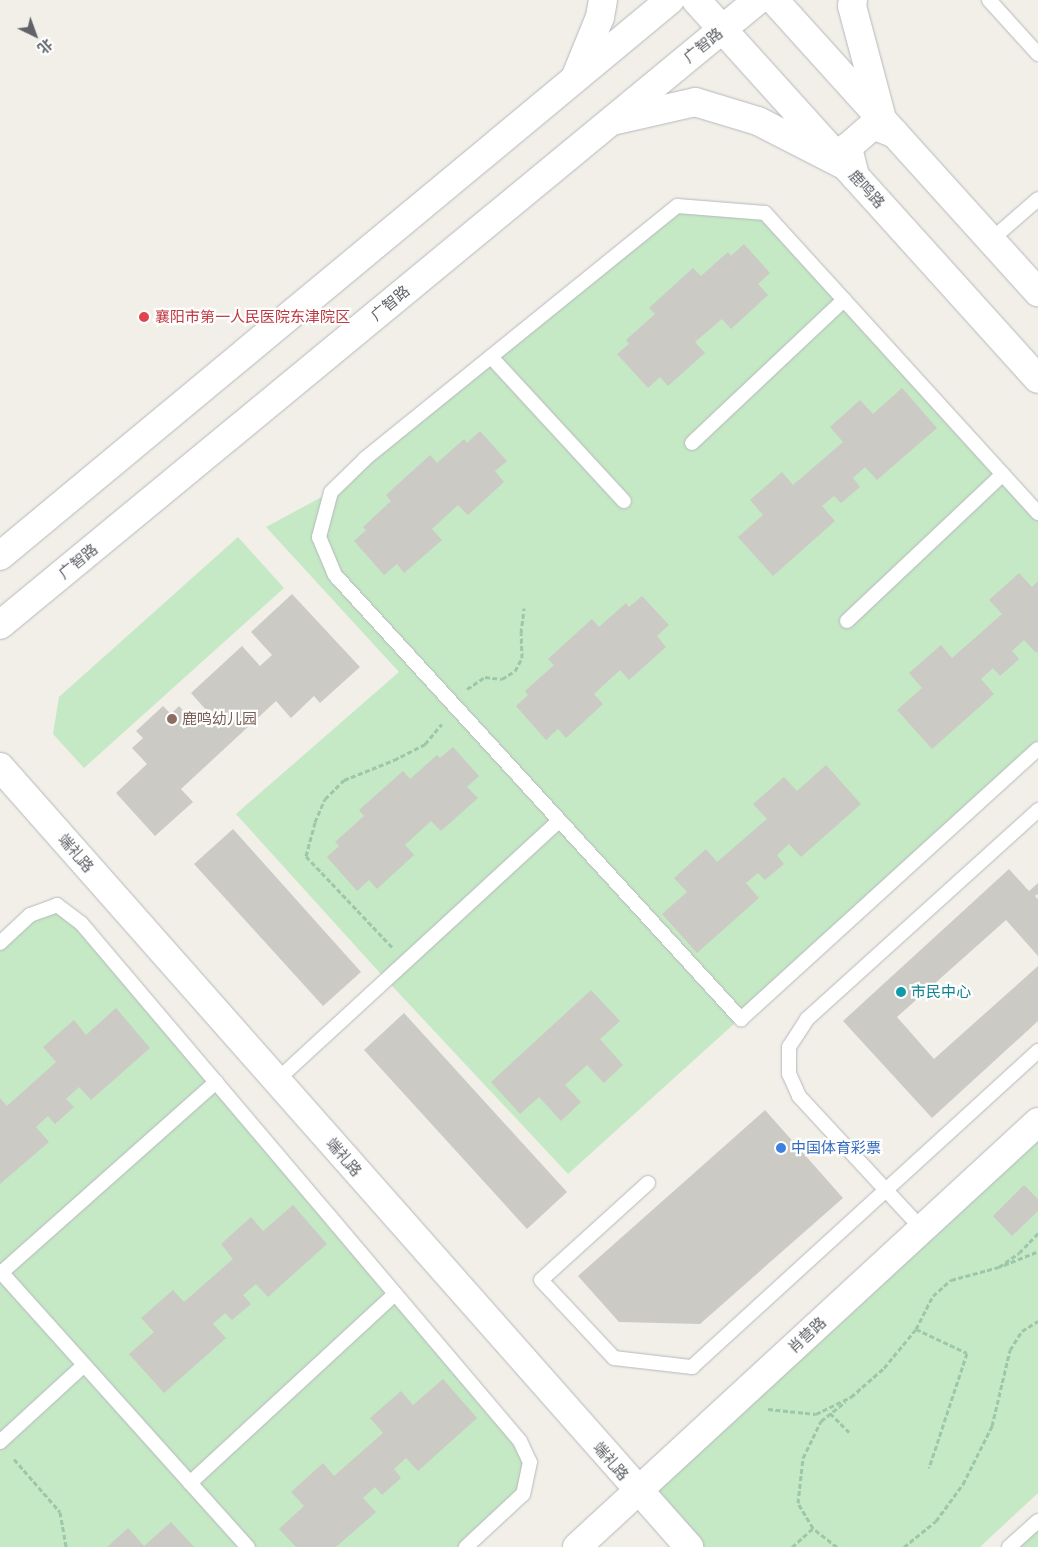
<!DOCTYPE html>
<meta charset="utf-8">
<style>
body{margin:0}
#map{position:relative;width:1038px;height:1547px;overflow:hidden;background:#f1efe8;font-family:"Golos Text","Noto Sans SC",sans-serif}
div>[style]{position:absolute}
[style*='--x']{left:calc(var(--x)*1px);top:calc(var(--y)*1px);width:calc(var(--w)*1px);rotate:calc(var(--a)*1deg)}
.green>*{inset:0;background:#c5e8c5}
.building>*{inset:0;background:#cccac5}
.path>*{height:3px;margin-top:-1.5px;transform-origin:0;background:repeating-linear-gradient(90deg,#9cc7a9 0 5px,transparent 0 7.5px)}
.roads{filter:drop-shadow(0 0 1px #b5b8bc) drop-shadow(0 0 1px #b5b8bc)}
.service>*{height:14px;margin:-7px;padding:0 7px;transform-origin:7px;border-radius:7px;background:#fff}
.minor>*{height:28px;margin:-14px;padding:0 14px;transform-origin:14px;border-radius:14px;background:#fff}
.tertiary>*{height:28px;margin:-14px;padding:0 14px;transform-origin:14px;border-radius:14px;background:#fff}
.secondary>*{height:28px;margin:-14px;padding:0 14px;transform-origin:14px;border-radius:14px;background:#fff}
.dots>*{width:14px;height:14px;translate:-50% -50%;box-sizing:border-box;border:2px solid #fff;border-radius:50%}
span{translate:-50% -50%;white-space:nowrap;text-align:center;line-height:1.15;-webkit-text-stroke:4.5px #fff;paint-order:stroke}
.street-label{font-size:15px;color:#5f6368}
.health-label{font-size:15px;color:#be3a42}
.left{translate:0 -50%;text-align:left}
.education-label{font-size:15px;color:#785e54}
.culture-label{font-size:15px;color:#0d838f}
.shop-label{font-size:15px;color:#366cbe}
.north{position:absolute;left:10px;top:10px;width:50px;height:50px;-webkit-text-stroke:4px #fff;paint-order:stroke;rotate:138deg;font-size:14px;font-weight:700;line-height:20px;text-align:center;color:#5f6368}
.north::after{content:'';display:block;margin:auto;width:18px;height:22px;background:#5f6368;clip-path:polygon(50% 0,100% 100%,50% 72%,0 100%)}
</style>
<div id="map">
<div class="green">
<i style="clip-path:polygon(677px 206px,765px 213px,1038px 513px,1038px 749px,568px 1174px,380px 973px,236px 814px,399px 672px,266px 527px,331px 492px)"></i>
<i style="clip-path:polygon(238px 537px,284px 588px,84px 768px,53px 734px,59px 697px)"></i>
<i style="clip-path:polygon(57px 905px,530px 1462px,523px 1494px,466px 1547px,0 1547px,0 943px)"></i>
<i style="clip-path:polygon(1038px 1122px,1038px 1493px,980px 1547px,689px 1547px,638px 1491px)"></i>
<i style="clip-path:polygon(1038px 1521px,1038px 1547px,1009px 1547px)"></i>
</div>
<div class="building">
<i style="clip-path:polygon(744px 244px,770px 273px,758px 284px,768px 295px,731px 329px,722px 319px,695px 342px,705px 353px,668px 386px,660px 377px,648px 388px,617px 354px,629px 344px,626px 340px,655px 314px,649px 308px,693px 268px,701px 276px,728px 252px,731px 256px)"></i>
<i style="clip-path:polygon(902px 388px,937px 428px,877px 480px,865px 467px,853px 478px,860px 487px,841px 503px,834px 496px,822px 506px,835px 521px,773px 576px,738px 537px,763px 515px,750px 500px,782px 472px,793px 485px,843px 442px,830px 427px,860px 400px,873px 414px)"></i>
<i style="clip-path:polygon(480px 431px,507px 461px,495px 471px,504px 482px,468px 515px,458px 505px,432px 529px,442px 540px,404px 573px,397px 564px,384px 575px,354px 541px,366px 530px,363px 527px,391px 501px,386px 495px,430px 455px,437px 463px,464px 439px,467px 443px)"></i>
<i style="clip-path:polygon(1019px 573px,1032px 587px,1038px 581px,1038px 651px,1036px 653px,1024px 640px,1012px 651px,1019px 659px,1000px 676px,993px 668px,981px 679px,994px 694px,932px 749px,897px 710px,922px 688px,909px 673px,941px 645px,952px 658px,1002px 614px,989px 600px)"></i>
<i style="clip-path:polygon(292px 594px,360px 667px,320px 703px,314px 696px,291px 718px,276px 701px,181px 789px,193px 802px,155px 836px,116px 793px,147px 764px,132px 748px,143px 738px,136px 731px,163px 706px,171px 714px,179px 706px,195px 723px,207px 711px,191px 693px,242px 646px,260px 666px,272px 655px,251px 632px)"></i>
<i style="clip-path:polygon(642px 596px,669px 625px,657px 636px,666px 647px,629px 680px,620px 670px,594px 694px,603px 704px,566px 738px,558px 729px,546px 740px,516px 706px,528px 695px,525px 691px,554px 665px,548px 659px,592px 619px,599px 627px,626px 603px,629px 607px)"></i>
<i style="clip-path:polygon(453px 747px,479px 776px,467px 787px,478px 798px,441px 831px,431px 821px,405px 845px,414px 855px,377px 889px,369px 880px,357px 891px,327px 857px,339px 846px,335px 842px,364px 816px,359px 810px,403px 771px,410px 779px,437px 755px,440px 758px)"></i>
<i style="clip-path:polygon(826px 765px,861px 804px,801px 857px,789px 844px,777px 855px,784px 864px,765px 880px,758px 873px,746px 883px,759px 898px,697px 953px,662px 914px,687px 892px,674px 878px,706px 849px,717px 862px,767px 819px,753px 804px,784px 777px,797px 791px)"></i>
<i style="clip-path:polygon(233px 829px,361px 972px,323px 1006px,194px 864px)"></i>
<i style="clip-path:polygon(1009px 869px,1029px 891px,1038px 883px,1038px 894px,1035px 896px,1038px 899px,1038px 956px,1006px 920px,897px 1017px,934px 1059px,1038px 966px,1038px 1021px,932px 1118px,843px 1021px)"></i>
<i style="clip-path:polygon(591px 990px,620px 1021px,600px 1039px,623px 1065px,604px 1083px,587px 1065px,565px 1085px,581px 1102px,561px 1121px,539px 1097px,520px 1114px,491px 1082px)"></i>
<i style="clip-path:polygon(116px 1008px,150px 1048px,91px 1100px,79px 1087px,66px 1099px,74px 1107px,55px 1124px,48px 1116px,36px 1127px,49px 1142px,0 1184px,0 1098px,7px 1106px,56px 1062px,43px 1047px,74px 1020px,86px 1035px)"></i>
<i style="clip-path:polygon(404px 1013px,567px 1192px,527px 1229px,364px 1050px)"></i>
<i style="clip-path:polygon(765px 1110px,843px 1198px,700px 1324px,619px 1322px,578px 1276px)"></i>
<i style="clip-path:polygon(1024px 1185px,1038px 1199px,1038px 1211px,1012px 1236px,993px 1216px)"></i>
<i style="clip-path:polygon(293px 1205px,327px 1244px,268px 1297px,256px 1284px,243px 1295px,251px 1304px,232px 1320px,225px 1313px,213px 1324px,226px 1338px,164px 1393px,129px 1354px,154px 1332px,141px 1318px,173px 1290px,184px 1302px,233px 1259px,221px 1244px,251px 1217px,263px 1231px)"></i>
<i style="clip-path:polygon(443px 1379px,477px 1418px,418px 1471px,406px 1458px,394px 1469px,401px 1478px,382px 1495px,375px 1487px,363px 1498px,376px 1512px,336px 1547px,296px 1547px,279px 1529px,304px 1506px,291px 1492px,323px 1463px,334px 1476px,383px 1433px,370px 1418px,401px 1391px,413px 1405px)"></i>
<i style="clip-path:polygon(171px 1522px,194px 1547px,107px 1547px,128px 1528px,144px 1546px)"></i>
</div>
<div class="path">
<i style="--x:467;--y:689;--w:22;--a:-34"></i>
<i style="--x:485;--y:677;--w:17;--a:7"></i>
<i style="--x:502;--y:679;--w:15;--a:-32"></i>
<i style="--x:515;--y:671;--w:15;--a:-62"></i>
<i style="--x:522;--y:658;--w:25;--a:-92"></i>
<i style="--x:521;--y:633;--w:25;--a:-83"></i>
<i style="--x:392;--y:947;--w:125;--a:-133.4"></i>
<i style="--x:306;--y:856;--w:35;--a:-75"></i>
<i style="--x:315;--y:822;--w:25;--a:-67"></i>
<i style="--x:325;--y:799;--w:27;--a:-45"></i>
<i style="--x:344;--y:780;--w:54;--a:-21.8"></i>
<i style="--x:394;--y:760;--w:35;--a:-27"></i>
<i style="--x:425;--y:744;--w:26;--a:-50"></i>
<i style="--x:1004;--y:1265;--w:37;--a:-22"></i>
<i style="--x:916;--y:1329;--w:56;--a:25.2"></i>
<i style="--x:967;--y:1353;--w:121;--a:108.3"></i>
<i style="--x:768;--y:1409;--w:48;--a:5.9"></i>
<i style="--x:816;--y:1414;--w:39;--a:-26"></i>
<i style="--x:851;--y:1397;--w:44;--a:-41.3"></i>
<i style="--x:884;--y:1368;--w:50;--a:-50.6"></i>
<i style="--x:916;--y:1329;--w:37;--a:-63"></i>
<i style="--x:933;--y:1296;--w:24;--a:-42"></i>
<i style="--x:951;--y:1280;--w:50;--a:-15.2"></i>
<i style="--x:999;--y:1267;--w:24;--a:-35"></i>
<i style="--x:1019;--y:1253;--w:28;--a:-46"></i>
<i style="--x:830;--y:1413;--w:27;--a:45"></i>
<i style="--x:14;--y:1459;--w:70;--a:49"></i>
<i style="--x:60;--y:1512;--w:36;--a:80"></i>
<i style="--x:792;--y:1547;--w:28;--a:-42"></i>
<i style="--x:837;--y:1547;--w:31;--a:-142"></i>
<i style="--x:813;--y:1528;--w:29;--a:-121"></i>
<i style="--x:798;--y:1503;--w:45;--a:-83.7"></i>
<i style="--x:803;--y:1458;--w:41;--a:-64.1"></i>
<i style="--x:821;--y:1421;--w:31;--a:-38"></i>
<i style="--x:904;--y:1547;--w:41;--a:-39.1"></i>
<i style="--x:936;--y:1521;--w:46;--a:-53.9"></i>
<i style="--x:963;--y:1484;--w:65;--a:-63.4"></i>
<i style="--x:992;--y:1426;--w:78;--a:-76.7"></i>
<i style="--x:1010;--y:1350;--w:22;--a:-58"></i>
<i style="--x:1022;--y:1331;--w:19;--a:-32"></i>
</div>
<div class="roads">
<div class="service">
<i style="--x:989;--y:0;--w:73;--a:47.8"></i>
<i style="--x:991;--y:240;--w:62;--a:-41.1"></i>
<i style="--x:491;--y:357;--w:196;--a:47.3"></i>
<i style="--x:692;--y:443;--w:209;--a:-43.3"></i>
<i style="--x:1038;--y:513;--w:406;--a:-132.3"></i>
<i style="--x:765;--y:213;--w:88;--a:-175.5"></i>
<i style="--x:677;--y:206;--w:402;--a:141"></i>
<i style="--x:365;--y:459;--w:47;--a:135.9"></i>
<i style="--x:331;--y:492;--w:47;--a:104.9"></i>
<i style="--x:319;--y:537;--w:41;--a:67.2"></i>
<i style="--x:335;--y:575;--w:602;--a:47.56"></i>
<i style="--x:741;--y:1019;--w:401;--a:-42.3"></i>
<i style="--x:847;--y:621;--w:214;--a:-43.3"></i>
<i style="--x:0;--y:943;--w:41;--a:-43"></i>
<i style="--x:30;--y:915;--w:29;--a:-20"></i>
<i style="--x:57;--y:905;--w:30;--a:37"></i>
<i style="--x:81;--y:923;--w:679;--a:49.72"></i>
<i style="--x:520;--y:1441;--w:23;--a:65"></i>
<i style="--x:530;--y:1462;--w:33;--a:102"></i>
<i style="--x:523;--y:1494;--w:78;--a:137.1"></i>
<i style="--x:276;--y:1081;--w:384;--a:-42.6"></i>
<i style="--x:648;--y:1183;--w:144;--a:137.8"></i>
<i style="--x:541;--y:1280;--w:107;--a:46.9"></i>
<i style="--x:614;--y:1358;--w:79;--a:6.6"></i>
<i style="--x:692;--y:1367;--w:469;--a:-42.4"></i>
<i style="--x:922;--y:1229;--w:181;--a:-132.8"></i>
<i style="--x:799;--y:1096;--w:24;--a:-114"></i>
<i style="--x:789;--y:1074;--w:27;--a:-90"></i>
<i style="--x:789;--y:1047;--w:33;--a:-57"></i>
<i style="--x:807;--y:1019;--w:312;--a:-42.1"></i>
<i style="--x:0;--y:1271;--w:371;--a:48.1"></i>
<i style="--x:1;--y:1273;--w:288;--a:-41.6"></i>
<i style="--x:0;--y:1442;--w:114;--a:-42.5"></i>
<i style="--x:190;--y:1483;--w:279;--a:-42.7"></i>
<i style="--x:1009;--y:1547;--w:39;--a:-42"></i>
</div>
<div class="minor">
<i style="--x:0;--y:767;--w:1041;--a:48.54"></i>
<i style="--x:577;--y:1547;--w:627;--a:-42.67"></i>
</div>
<div class="tertiary">
<i style="--x:853;--y:0;--w:6;--a:99"></i>
<i style="--x:852;--y:6;--w:117;--a:75.1"></i>
<i style="--x:576;--y:76;--w:64;--a:-67.9"></i>
<i style="--x:600;--y:17;--w:17;--a:-80"></i>
<i style="--x:616;--y:120;--w:81;--a:-12.8"></i>
<i style="--x:695;--y:102;--w:66;--a:16.8"></i>
<i style="--x:758;--y:121;--w:97;--a:27.1"></i>
<i style="--x:0;--y:556;--w:871;--a:-39.69"></i>
<i style="--x:0;--y:625;--w:982;--a:-39.51"></i>
</div>
<div class="secondary">
<i style="--x:696;--y:0;--w:510;--a:47.94"></i>
<i style="--x:774;--y:0;--w:394;--a:47.9"></i>
<i style="--x:855;--y:176;--w:30;--a:-104"></i>
<i style="--x:848;--y:147;--w:33;--a:-41"></i>
<i style="--x:873;--y:125;--w:24;--a:22"></i>
</div>
</div>
<div class="dots">
<i style="left:144px;top:317px;background:#e0444e"></i>
<i style="left:172px;top:719px;background:#8d6e63"></i>
<i style="left:901px;top:992px;background:#0f9aa8"></i>
<i style="left:781px;top:1148px;background:#3f7fe0"></i>
</div>
<div class="street-label">
<span style="left:703px;top:45px;rotate:-39deg">广智路</span>
<span style="left:867px;top:189px;rotate:48deg">鹿鸣路</span>
<span style="left:390px;top:303px;rotate:-40deg">广智路</span>
<span style="left:78px;top:561px;rotate:-39deg">广智路</span>
<span style="left:76px;top:853px;rotate:49deg">端礼路</span>
<span style="left:344px;top:1157px;rotate:49deg">端礼路</span>
<span style="left:807px;top:1335px;rotate:-43deg">肖营路</span>
<span style="left:611px;top:1461px;rotate:49deg">端礼路</span>
</div>
<div class="health-label">
<span class="left" style="left:155px;top:317px">襄阳市第一人民医院东津院区</span>
</div>
<div class="education-label">
<span class="left" style="left:182px;top:719px">鹿鸣幼儿园</span>
</div>
<div class="culture-label">
<span class="left" style="left:911px;top:992px">市民中心</span>
</div>
<div class="shop-label">
<span class="left" style="left:791px;top:1148px">中国体育彩票</span>
</div>
<div class="north">北</div>
</div>
